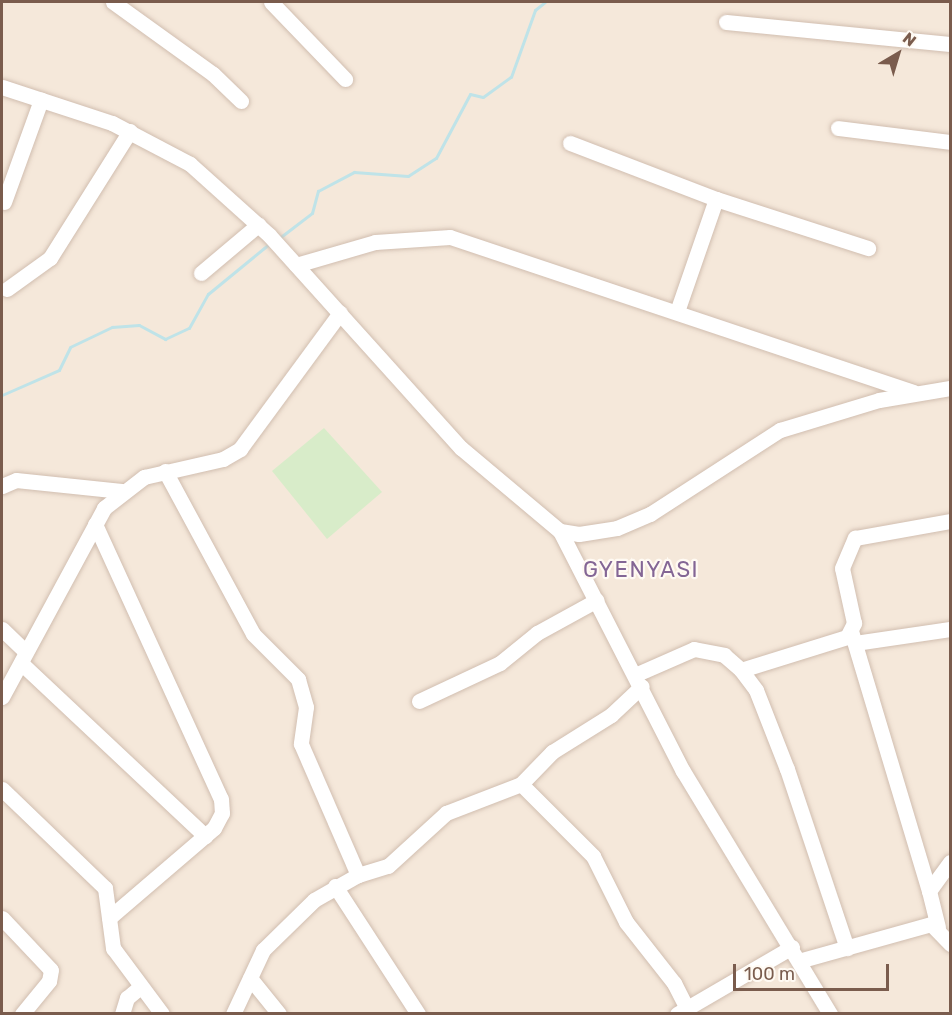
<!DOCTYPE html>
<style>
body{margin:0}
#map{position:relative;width:952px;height:1015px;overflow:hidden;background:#fdf6ec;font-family:Rubik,sans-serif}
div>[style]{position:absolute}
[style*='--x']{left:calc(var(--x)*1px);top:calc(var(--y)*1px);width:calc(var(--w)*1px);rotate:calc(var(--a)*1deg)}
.residential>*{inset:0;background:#f5e8da}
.green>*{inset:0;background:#d8ecc9}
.stream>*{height:3px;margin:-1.5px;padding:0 1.5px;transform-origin:1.5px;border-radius:1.5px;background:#bfe3e8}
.roads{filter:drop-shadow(0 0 2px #d1beb0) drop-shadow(0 0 2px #d1beb0)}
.minor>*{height:15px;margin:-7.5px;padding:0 7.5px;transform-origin:7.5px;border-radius:7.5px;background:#fff}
span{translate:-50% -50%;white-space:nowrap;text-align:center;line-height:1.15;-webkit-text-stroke:4.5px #fffaf3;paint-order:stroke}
.quarter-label{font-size:22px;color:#846695;letter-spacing:1.5px}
.frame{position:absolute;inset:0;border:3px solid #7a5c4d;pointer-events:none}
.north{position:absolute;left:868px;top:24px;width:60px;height:60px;-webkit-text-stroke:4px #fffaf3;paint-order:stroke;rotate:38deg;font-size:16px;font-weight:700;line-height:24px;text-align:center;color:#7a5c4d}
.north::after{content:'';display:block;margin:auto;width:21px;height:27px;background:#7a5c4d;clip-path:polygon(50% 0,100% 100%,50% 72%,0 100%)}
.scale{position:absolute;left:733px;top:964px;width:156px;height:27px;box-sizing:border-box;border:3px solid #7a5c4d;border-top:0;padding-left:8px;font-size:18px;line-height:21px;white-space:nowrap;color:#7a5c4d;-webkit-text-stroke:4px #fffaf3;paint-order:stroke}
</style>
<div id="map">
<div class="residential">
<i style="clip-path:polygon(2px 2px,950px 2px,950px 1013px,2px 1014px)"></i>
</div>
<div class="green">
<i style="clip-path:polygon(324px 428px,382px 492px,327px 539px,272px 471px)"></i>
</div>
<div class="stream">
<i style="--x:278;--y:239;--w:43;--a:-37.4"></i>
<i style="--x:312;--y:213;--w:23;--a:-75"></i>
<i style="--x:318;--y:191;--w:41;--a:-27.8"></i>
<i style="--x:354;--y:172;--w:54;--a:4.2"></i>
<i style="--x:408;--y:176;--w:33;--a:-33"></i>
<i style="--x:436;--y:158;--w:72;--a:-62"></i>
<i style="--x:470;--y:94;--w:13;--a:13"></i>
<i style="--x:483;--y:97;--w:34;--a:-36"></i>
<i style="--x:511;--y:77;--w:71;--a:-70.3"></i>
<i style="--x:535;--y:10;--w:13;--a:-39"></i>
<i style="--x:2;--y:395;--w:62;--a:-23.7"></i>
<i style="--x:59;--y:370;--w:25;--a:-64"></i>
<i style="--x:70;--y:347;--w:47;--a:-25.5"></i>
<i style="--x:112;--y:327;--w:27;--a:-4"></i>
<i style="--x:139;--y:325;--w:30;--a:28"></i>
<i style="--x:165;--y:339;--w:26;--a:-25"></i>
<i style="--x:189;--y:328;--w:39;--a:-61"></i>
<i style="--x:208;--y:294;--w:80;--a:-39.4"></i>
</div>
<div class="roads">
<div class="minor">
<i style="--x:113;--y:2;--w:123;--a:35.8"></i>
<i style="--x:213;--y:74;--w:39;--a:44"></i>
<i style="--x:271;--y:2;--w:107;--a:46.1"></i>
<i style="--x:726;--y:22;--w:225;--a:5.6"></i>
<i style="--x:2;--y:87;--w:116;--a:18.1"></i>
<i style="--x:112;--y:123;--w:88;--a:27.7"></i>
<i style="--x:190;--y:164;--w:106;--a:41.9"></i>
<i style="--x:269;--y:235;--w:287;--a:48"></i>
<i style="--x:461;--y:448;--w:129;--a:40"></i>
<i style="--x:560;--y:531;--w:19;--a:9"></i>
<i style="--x:579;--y:534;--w:38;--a:-9"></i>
<i style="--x:617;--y:528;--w:36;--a:-23"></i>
<i style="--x:650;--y:514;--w:155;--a:-32.9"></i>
<i style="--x:780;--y:430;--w:103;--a:-16.9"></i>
<i style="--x:879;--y:400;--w:72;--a:-9.6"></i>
<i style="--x:838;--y:128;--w:113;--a:7.1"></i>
<i style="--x:570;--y:143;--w:156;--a:21"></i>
<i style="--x:716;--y:199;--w:116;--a:109.1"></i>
<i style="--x:716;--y:199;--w:160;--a:17.9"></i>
<i style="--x:4;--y:202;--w:109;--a:-70.1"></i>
<i style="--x:296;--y:265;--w:82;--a:-16.2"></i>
<i style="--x:375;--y:242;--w:75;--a:-3.8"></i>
<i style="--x:450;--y:237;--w:489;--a:18.5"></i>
<i style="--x:201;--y:273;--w:75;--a:-40.1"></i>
<i style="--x:7;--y:289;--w:53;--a:-35.8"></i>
<i style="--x:50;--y:258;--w:150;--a:-57.8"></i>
<i style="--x:165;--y:471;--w:185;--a:61.6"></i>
<i style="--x:253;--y:634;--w:64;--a:45"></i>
<i style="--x:298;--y:679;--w:29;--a:74"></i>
<i style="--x:306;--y:707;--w:37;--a:98"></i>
<i style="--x:301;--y:744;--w:143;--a:66.5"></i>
<i style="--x:2;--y:486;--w:15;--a:-23"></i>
<i style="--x:16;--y:480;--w:106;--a:6"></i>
<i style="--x:95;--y:524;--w:302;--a:65.4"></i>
<i style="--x:221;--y:799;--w:14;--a:86"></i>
<i style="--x:222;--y:813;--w:17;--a:118"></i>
<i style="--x:214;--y:828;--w:138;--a:139.4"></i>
<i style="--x:560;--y:531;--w:270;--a:62.9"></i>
<i style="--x:683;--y:771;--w:284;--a:58.8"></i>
<i style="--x:2;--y:629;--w:33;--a:44"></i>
<i style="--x:851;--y:631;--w:271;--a:73.3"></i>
<i style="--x:855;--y:643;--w:96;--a:-8.4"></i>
<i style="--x:21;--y:663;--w:253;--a:43.2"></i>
<i style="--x:741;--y:670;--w:111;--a:-17.3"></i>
<i style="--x:847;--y:637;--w:16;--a:-63"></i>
<i style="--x:854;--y:623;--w:56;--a:-102.3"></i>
<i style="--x:842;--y:568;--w:33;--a:-67"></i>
<i style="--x:855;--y:538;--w:97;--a:-10.1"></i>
<i style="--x:637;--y:674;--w:62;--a:-23.7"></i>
<i style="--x:694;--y:649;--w:31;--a:11"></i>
<i style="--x:724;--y:655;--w:23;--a:41"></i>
<i style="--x:741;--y:670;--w:25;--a:53"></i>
<i style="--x:756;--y:690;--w:85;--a:68.6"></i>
<i style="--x:787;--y:769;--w:189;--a:71.5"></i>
<i style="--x:2;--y:697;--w:215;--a:-61.6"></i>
<i style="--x:104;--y:508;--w:51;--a:-37.8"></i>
<i style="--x:144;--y:477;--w:81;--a:-12.8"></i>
<i style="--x:223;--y:459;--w:20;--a:-30"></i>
<i style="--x:240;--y:449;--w:169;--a:-53.7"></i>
<i style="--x:419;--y:701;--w:89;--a:-25.1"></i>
<i style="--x:500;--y:663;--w:48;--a:-39"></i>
<i style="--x:537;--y:633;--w:68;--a:-28.8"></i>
<i style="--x:521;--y:784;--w:45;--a:-45.9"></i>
<i style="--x:552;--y:752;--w:70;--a:-32.1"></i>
<i style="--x:611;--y:715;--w:42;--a:-43.1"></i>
<i style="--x:2;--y:789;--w:143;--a:43.9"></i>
<i style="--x:105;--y:888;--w:61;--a:82.4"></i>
<i style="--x:113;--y:948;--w:82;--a:53.4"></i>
<i style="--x:335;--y:886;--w:153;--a:57"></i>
<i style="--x:2;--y:918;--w:71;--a:46.7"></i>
<i style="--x:51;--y:970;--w:11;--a:100"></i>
<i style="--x:49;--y:981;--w:43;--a:129.3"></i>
<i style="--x:938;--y:927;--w:37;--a:-104"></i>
<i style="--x:929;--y:891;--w:36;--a:-54"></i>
<i style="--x:802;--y:960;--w:134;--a:-15.6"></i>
<i style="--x:931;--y:924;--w:28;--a:46"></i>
<i style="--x:250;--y:978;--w:46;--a:51.1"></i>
<i style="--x:122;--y:1014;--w:17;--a:-73"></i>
<i style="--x:127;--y:998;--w:17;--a:-40"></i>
<i style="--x:233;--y:1014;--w:71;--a:-64.9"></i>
<i style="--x:263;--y:950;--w:71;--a:-44.4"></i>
<i style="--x:314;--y:900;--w:51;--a:-29.6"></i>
<i style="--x:358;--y:875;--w:31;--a:-17"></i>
<i style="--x:388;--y:866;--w:79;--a:-42.4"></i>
<i style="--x:446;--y:813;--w:80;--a:-21.1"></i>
<i style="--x:521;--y:784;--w:102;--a:45"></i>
<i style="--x:593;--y:856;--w:74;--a:63.4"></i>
<i style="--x:626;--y:922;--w:78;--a:51.8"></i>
<i style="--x:674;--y:983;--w:29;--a:63"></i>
<i style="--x:677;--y:1014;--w:133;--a:-30.2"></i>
</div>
</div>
<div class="quarter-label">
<span style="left:641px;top:570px">GYENYASI</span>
</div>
<div class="frame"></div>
<div class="north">N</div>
<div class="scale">100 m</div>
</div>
